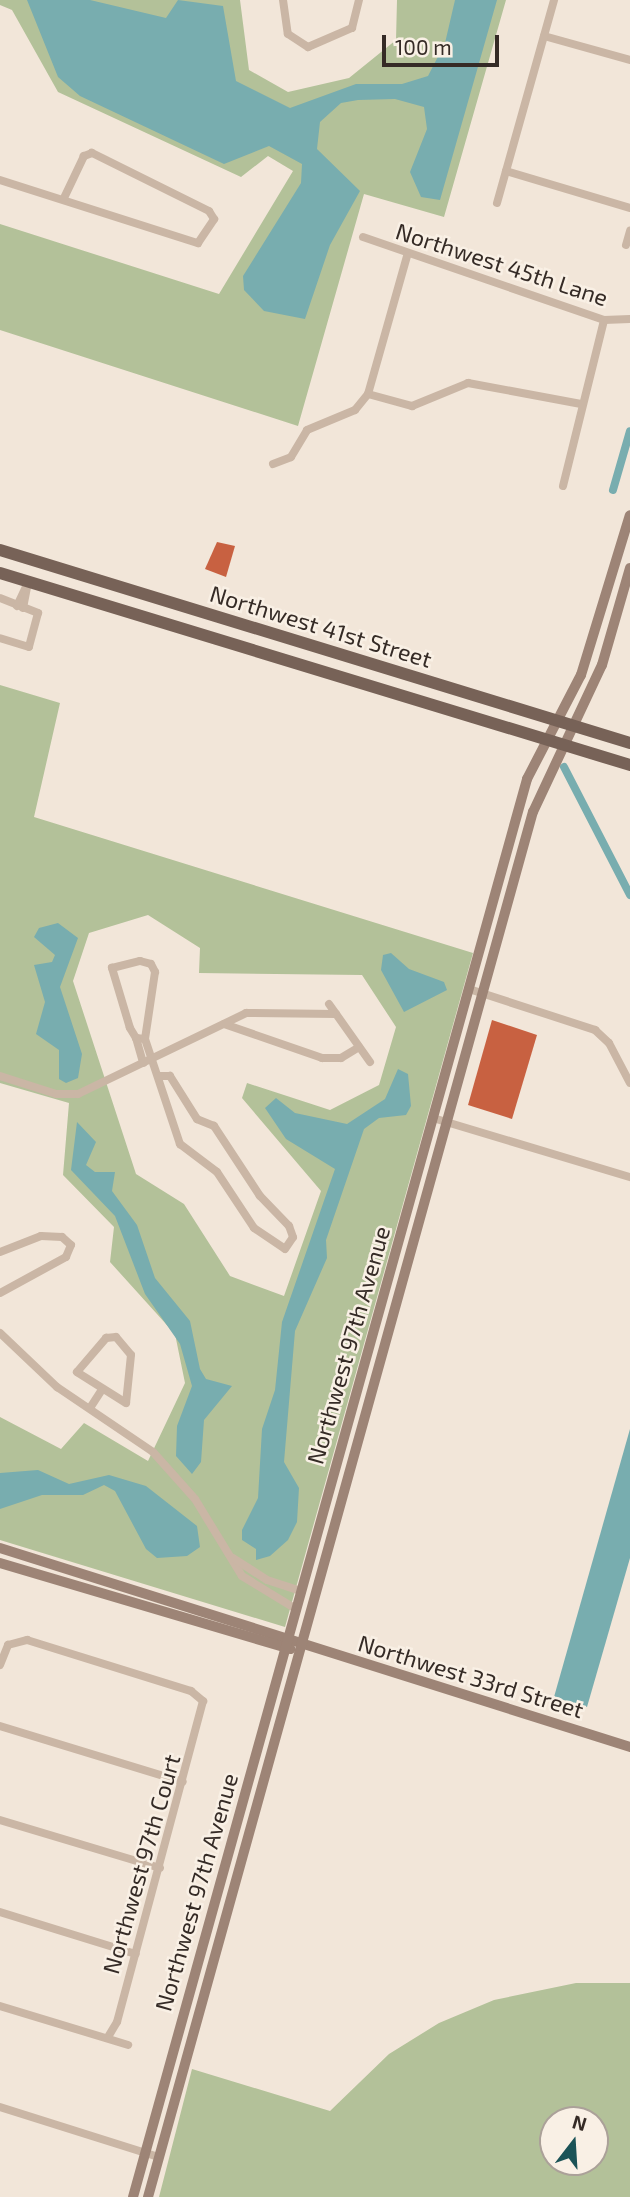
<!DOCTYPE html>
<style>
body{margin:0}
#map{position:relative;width:630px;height:2197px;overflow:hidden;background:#f2e6d9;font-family:"Exo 2",sans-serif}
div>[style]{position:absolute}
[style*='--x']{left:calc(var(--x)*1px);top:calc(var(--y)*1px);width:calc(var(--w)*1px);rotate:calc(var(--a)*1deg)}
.green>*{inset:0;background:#b3c199}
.water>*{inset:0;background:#78adaf}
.canal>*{height:8px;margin:-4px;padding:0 4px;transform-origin:4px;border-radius:4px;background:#78adaf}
.building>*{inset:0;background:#c86141}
.street>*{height:8px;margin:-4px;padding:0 4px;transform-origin:4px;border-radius:4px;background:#cab6a5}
.secondary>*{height:10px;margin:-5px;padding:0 5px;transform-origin:5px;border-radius:5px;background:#9d8476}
.primary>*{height:12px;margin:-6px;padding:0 6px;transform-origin:6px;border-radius:6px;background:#776257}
span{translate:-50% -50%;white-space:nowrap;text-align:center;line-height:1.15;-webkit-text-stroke:5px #f9f0e5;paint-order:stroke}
.street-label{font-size:23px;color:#352b26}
.north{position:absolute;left:539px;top:2106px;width:70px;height:70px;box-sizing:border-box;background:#f9f0e5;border:2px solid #aba199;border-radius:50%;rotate:17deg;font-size:19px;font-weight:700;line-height:28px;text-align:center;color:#352b26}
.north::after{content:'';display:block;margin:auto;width:24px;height:32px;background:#1b5357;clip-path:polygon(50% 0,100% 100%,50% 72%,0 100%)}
.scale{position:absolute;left:382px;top:35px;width:117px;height:32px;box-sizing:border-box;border:4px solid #352b26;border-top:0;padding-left:9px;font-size:21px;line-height:24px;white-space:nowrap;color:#352b26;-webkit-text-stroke:5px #f9f0e5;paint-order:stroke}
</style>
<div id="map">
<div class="green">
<i style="clip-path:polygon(0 0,240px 0,249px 70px,288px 92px,349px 78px,396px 40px,397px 0,506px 0,444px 217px,364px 194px,298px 426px,0 330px,0 224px,219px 294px,293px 171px,268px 156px,241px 177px,58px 92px,12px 10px,0 5px)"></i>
<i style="clip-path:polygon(evenodd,0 685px,60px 703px,34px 817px,473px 953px,285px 1627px,0 1540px,0 1417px,61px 1449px,84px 1423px,148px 1461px,185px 1383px,175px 1334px,110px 1262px,114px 1227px,63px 1175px,69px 1103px,0 1083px,0 685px,148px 915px,200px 948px,199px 973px,362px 975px,396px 1027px,379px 1085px,330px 1110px,247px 1083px,242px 1098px,321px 1191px,284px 1296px,230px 1276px,184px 1204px,136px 1174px,73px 981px,89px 933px,148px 915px)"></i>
<i style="clip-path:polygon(evenodd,576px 1983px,630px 1983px,630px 2197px,159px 2197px,192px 2069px,330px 2111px,389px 2054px,439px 2023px,494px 2000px,576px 1983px,595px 2120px,595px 2162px,553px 2162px,553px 2120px,595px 2120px)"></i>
</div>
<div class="water">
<i style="clip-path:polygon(27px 0,90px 0,166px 18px,178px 0,223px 6px,236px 81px,290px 108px,356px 84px,402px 84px,428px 76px,445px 43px,455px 0,497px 0,440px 200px,421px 197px,410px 172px,427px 129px,424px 107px,395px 99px,358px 100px,341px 103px,320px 122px,317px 149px,360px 191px,330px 245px,305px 319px,264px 311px,244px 290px,243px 276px,301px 183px,302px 164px,269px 146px,224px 164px,80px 96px,58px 77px)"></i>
<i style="clip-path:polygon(58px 923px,78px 938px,60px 987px,82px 1054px,78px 1078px,66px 1083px,59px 1079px,59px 1050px,36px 1034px,45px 1002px,34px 965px,52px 962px,55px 955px,34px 937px,39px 928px)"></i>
<i style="clip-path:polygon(391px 953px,409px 969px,444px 982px,447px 990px,404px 1012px,381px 970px,383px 955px)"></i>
<i style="clip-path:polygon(398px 1069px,408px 1074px,411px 1106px,406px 1115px,379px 1118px,364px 1129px,326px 1240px,327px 1258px,295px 1331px,284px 1462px,299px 1488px,297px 1522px,288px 1540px,270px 1556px,256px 1560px,256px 1549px,242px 1540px,242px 1530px,258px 1498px,262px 1429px,275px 1390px,282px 1322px,335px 1169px,286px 1139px,265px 1108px,276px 1098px,295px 1113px,347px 1124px,385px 1099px)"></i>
<i style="clip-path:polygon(77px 1122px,96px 1142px,86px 1165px,95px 1172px,115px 1172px,112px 1191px,137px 1225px,155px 1278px,190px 1321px,200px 1369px,206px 1379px,232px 1386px,204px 1420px,201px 1462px,192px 1474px,176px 1456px,177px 1426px,192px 1386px,180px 1344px,145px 1294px,115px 1216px,71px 1170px)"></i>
<i style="clip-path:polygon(630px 1429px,630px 1558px,587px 1707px,554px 1697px)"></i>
<i style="clip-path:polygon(38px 1470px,69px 1484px,109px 1475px,146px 1486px,197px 1526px,200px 1547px,187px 1556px,157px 1558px,146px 1549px,115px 1491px,104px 1485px,83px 1495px,42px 1495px,0 1509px,0 1473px)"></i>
</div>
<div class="canal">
<i style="--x:613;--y:490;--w:61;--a:-73.9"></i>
<i style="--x:564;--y:767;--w:144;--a:62.7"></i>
</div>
<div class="building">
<i style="clip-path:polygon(217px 542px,235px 546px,226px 577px,205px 569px)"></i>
<i style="clip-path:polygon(492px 1020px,537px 1035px,512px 1119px,468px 1105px)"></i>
</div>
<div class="street">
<i style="--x:283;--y:0;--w:34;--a:82"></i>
<i style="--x:288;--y:34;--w:24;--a:33"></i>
<i style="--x:308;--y:47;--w:48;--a:-23.4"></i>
<i style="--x:352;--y:28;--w:29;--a:-76"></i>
<i style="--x:544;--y:36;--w:89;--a:15.6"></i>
<i style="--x:506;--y:171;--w:129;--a:16.6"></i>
<i style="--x:0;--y:180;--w:208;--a:17.7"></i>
<i style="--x:198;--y:243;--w:29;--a:-56"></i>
<i style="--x:214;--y:219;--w:9;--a:-122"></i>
<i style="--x:209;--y:211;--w:131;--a:-153.6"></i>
<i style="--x:92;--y:153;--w:9;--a:159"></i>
<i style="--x:84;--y:156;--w:47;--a:115.5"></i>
<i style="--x:497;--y:203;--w:211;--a:-74.3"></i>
<i style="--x:363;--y:237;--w:255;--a:19"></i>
<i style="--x:604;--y:320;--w:26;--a:-2"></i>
<i style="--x:626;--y:245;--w:15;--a:-74"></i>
<i style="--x:368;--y:394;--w:46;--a:15.3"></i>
<i style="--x:412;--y:406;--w:61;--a:-22.3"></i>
<i style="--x:468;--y:383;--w:115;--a:10.5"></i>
<i style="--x:273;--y:464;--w:19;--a:-21"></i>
<i style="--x:291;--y:457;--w:31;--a:-59"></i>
<i style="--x:307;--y:430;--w:52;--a:-22.6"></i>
<i style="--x:355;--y:410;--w:21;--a:-51"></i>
<i style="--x:368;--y:394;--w:143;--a:-74.2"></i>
<i style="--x:563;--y:486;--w:171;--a:-76.1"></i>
<i style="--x:0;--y:598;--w:41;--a:21.5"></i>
<i style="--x:38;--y:613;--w:35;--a:105"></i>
<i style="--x:29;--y:647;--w:30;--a:-163"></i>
<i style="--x:17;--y:606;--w:26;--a:-65"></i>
<i style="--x:23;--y:608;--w:26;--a:-79"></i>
<i style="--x:140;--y:961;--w:11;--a:15"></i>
<i style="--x:151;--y:964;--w:9;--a:63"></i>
<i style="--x:155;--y:972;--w:68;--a:98.5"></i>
<i style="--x:145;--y:1039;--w:9;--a:-174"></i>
<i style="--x:136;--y:1038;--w:12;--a:-121"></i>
<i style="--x:130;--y:1028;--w:63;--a:-106.7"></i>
<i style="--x:112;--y:968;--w:29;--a:-14"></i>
<i style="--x:469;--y:989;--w:133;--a:18"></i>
<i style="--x:595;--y:1030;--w:19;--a:43"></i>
<i style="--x:609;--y:1043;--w:45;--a:62.3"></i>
<i style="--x:329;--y:1004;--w:71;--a:54.7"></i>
<i style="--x:224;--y:1024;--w:104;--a:19.1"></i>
<i style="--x:322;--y:1058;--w:19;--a:0"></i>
<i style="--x:341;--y:1058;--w:21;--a:-31"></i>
<i style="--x:136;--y:1038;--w:26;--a:74"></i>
<i style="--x:145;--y:1039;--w:111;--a:71.6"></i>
<i style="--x:180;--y:1144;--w:46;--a:37.1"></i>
<i style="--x:217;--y:1172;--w:67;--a:56.5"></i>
<i style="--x:254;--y:1228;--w:37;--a:34"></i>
<i style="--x:285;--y:1249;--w:14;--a:-56"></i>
<i style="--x:293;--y:1237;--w:12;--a:-110"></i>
<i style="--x:289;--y:1226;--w:42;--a:-134"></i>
<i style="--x:260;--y:1196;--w:84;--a:-123.3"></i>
<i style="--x:214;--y:1126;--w:18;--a:-158"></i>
<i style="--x:197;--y:1119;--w:51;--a:-122.1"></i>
<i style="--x:170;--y:1076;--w:11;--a:180"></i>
<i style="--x:0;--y:1076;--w:59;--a:17.8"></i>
<i style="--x:56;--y:1094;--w:22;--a:0"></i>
<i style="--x:78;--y:1094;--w:187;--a:-25.7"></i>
<i style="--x:246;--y:1013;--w:90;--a:0.6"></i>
<i style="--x:433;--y:1118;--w:206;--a:16.7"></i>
<i style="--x:0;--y:1252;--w:44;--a:-21.3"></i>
<i style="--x:41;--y:1236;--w:21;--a:3"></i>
<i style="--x:62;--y:1237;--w:12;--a:42"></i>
<i style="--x:71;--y:1245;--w:13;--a:113"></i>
<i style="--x:66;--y:1257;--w:75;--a:151.4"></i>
<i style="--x:0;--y:1333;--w:79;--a:43.5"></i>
<i style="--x:57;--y:1387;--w:116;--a:34.1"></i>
<i style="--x:153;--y:1452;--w:63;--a:48.2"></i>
<i style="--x:195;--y:1499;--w:90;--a:58.6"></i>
<i style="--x:242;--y:1576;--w:63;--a:31.4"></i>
<i style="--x:116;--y:1337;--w:23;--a:50"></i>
<i style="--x:131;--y:1355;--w:48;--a:95.9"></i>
<i style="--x:126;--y:1403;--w:58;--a:-147.7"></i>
<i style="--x:77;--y:1372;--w:45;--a:-49.5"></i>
<i style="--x:106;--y:1338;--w:10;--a:-6"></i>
<i style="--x:90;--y:1408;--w:20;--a:-57"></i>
<i style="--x:233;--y:1558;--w:40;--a:32.9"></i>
<i style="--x:267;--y:1580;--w:36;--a:18"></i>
<i style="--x:0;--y:1665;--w:22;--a:-68"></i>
<i style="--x:8;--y:1645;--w:20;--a:-15"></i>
<i style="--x:27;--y:1640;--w:172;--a:17.3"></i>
<i style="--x:191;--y:1691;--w:16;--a:40"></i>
<i style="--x:203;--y:1701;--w:332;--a:105"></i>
<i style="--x:117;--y:2022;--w:17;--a:121"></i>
<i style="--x:0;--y:1726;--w:191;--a:17"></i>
<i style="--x:0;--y:1820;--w:167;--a:16.7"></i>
<i style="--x:0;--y:1912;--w:142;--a:17.2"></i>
<i style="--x:0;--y:2006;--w:134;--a:16.9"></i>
<i style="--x:0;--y:2107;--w:167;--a:17.5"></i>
</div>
<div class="secondary">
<i style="--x:0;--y:1548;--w:661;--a:17.53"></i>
<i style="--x:0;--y:1563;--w:303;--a:16.5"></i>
<i style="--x:133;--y:2197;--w:1472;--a:-74.47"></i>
<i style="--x:527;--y:779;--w:117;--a:-62.6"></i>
<i style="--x:581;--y:675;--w:167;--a:-73"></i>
<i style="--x:148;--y:2197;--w:1438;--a:-74.47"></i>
<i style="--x:533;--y:812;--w:162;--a:-64.9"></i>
<i style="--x:602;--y:665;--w:101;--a:-73.9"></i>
</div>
<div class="primary">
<i style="--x:0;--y:550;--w:659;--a:17.03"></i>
<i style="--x:0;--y:573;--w:659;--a:16.95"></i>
</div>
<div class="street-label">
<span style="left:502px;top:264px;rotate:18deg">Northwest 45th Lane</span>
<span style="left:321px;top:626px;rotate:17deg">Northwest 41st Street</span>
<span style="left:348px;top:1345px;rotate:-74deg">Northwest 97th Avenue</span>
<span style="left:471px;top:1676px;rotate:17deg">Northwest 33rd Street</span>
<span style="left:141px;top:1864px;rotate:-74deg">Northwest 97th Court</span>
<span style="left:196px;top:1892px;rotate:-74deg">Northwest 97th Avenue</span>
</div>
<div class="north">N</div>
<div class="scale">100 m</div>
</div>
